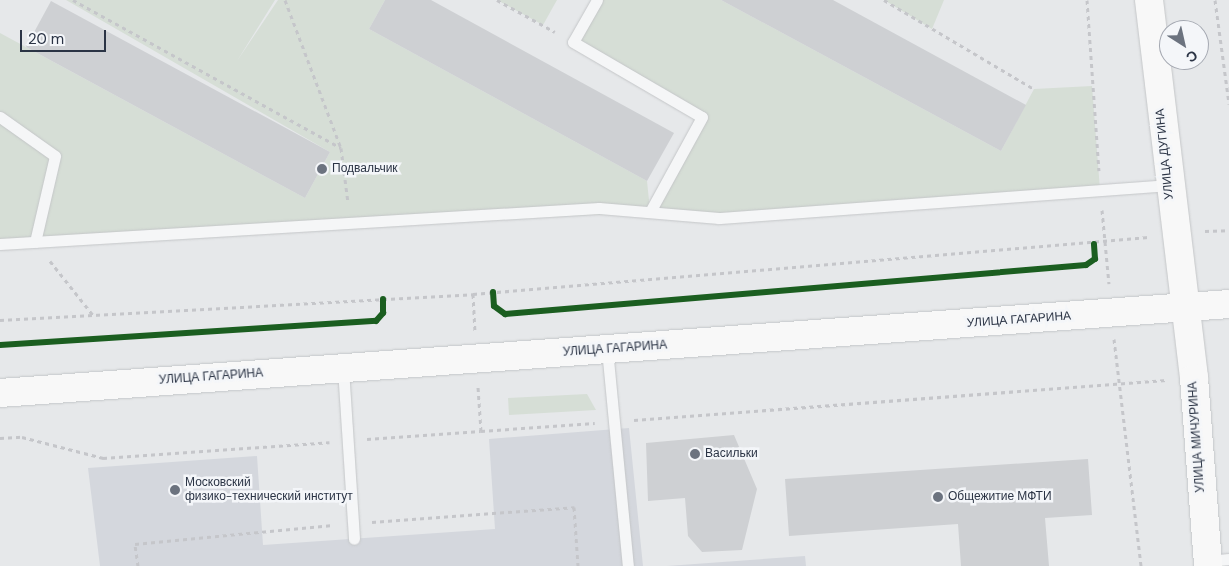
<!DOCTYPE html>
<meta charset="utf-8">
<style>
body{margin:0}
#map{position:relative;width:1229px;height:566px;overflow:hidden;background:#e6e8ea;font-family:"DM Sans",sans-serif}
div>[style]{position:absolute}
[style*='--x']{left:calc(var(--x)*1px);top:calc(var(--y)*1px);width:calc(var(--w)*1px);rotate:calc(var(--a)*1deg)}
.built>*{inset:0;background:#d4d7dd}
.green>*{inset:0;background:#d6ded6}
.building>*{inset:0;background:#ced0d3}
.path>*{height:3px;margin-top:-1.5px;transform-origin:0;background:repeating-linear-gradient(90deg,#c5c6ca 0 4px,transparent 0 8px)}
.roads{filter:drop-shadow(0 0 1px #c4c6c8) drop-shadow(0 0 1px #c4c6c8)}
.service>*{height:11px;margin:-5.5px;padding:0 5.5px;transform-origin:5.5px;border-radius:5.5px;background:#f5f6f7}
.secondary>*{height:28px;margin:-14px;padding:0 14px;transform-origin:14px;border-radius:14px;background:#f8f8f8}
.primary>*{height:28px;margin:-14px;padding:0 14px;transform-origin:14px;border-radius:14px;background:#f8f8f8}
.cycleway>*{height:6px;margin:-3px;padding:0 3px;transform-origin:3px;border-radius:3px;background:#1b5e20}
.dots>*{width:14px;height:14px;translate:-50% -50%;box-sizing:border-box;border:2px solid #f4f6f9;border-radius:50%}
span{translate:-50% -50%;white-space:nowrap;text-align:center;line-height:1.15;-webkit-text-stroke:5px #f4f6f9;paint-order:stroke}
.street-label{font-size:12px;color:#2b3445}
.poi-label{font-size:12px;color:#2b3445}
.left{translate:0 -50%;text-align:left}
.north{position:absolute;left:1159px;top:20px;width:50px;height:50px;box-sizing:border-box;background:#f4f6f9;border:1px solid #a4a8b1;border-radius:50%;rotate:145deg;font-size:14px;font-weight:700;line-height:20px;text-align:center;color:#2b3445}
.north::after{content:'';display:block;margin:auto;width:18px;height:22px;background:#6c737f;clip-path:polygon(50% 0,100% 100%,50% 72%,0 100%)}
.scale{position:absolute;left:20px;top:30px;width:86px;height:22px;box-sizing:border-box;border:2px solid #2b3445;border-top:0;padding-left:6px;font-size:15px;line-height:18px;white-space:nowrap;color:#2b3445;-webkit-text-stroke:4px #f4f6f9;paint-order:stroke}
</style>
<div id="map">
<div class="built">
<i style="clip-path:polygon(629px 428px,643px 566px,100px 566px,88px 468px,257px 456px,263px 545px,495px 529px,489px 439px)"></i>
<i style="clip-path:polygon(805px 556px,806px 566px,667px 566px)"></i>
</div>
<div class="green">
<i style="clip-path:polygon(66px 0,275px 0,237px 61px,278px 0,385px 0,369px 29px,647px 181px,650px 210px,702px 117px,573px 42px,597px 0,721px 0,1001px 151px,1034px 89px,1092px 86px,1100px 190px,719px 218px,650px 212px,0 244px,0 33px,305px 198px,330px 152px)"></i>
<i style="clip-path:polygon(497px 0,557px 0,543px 25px)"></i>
<i style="clip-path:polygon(884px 0,944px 0,932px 29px)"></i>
<i style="clip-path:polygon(587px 394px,596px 410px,509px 415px,508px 398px)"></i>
</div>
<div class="building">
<i style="clip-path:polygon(385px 0,431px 0,674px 133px,647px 181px,369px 29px)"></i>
<i style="clip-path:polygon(721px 0,833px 0,1026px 105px,1001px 151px)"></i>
<i style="clip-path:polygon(51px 1px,330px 152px,305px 198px,26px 47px)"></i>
<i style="clip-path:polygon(734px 435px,757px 489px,742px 550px,702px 552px,688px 536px,685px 498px,648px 501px,646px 443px)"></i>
<i style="clip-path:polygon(1088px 459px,1092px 515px,1045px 518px,1049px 566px,961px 566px,958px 524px,789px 536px,785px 479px)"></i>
</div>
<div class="path">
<i style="--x:73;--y:0;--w:306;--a:28.9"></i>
<i style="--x:285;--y:0;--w:158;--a:69.3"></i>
<i style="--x:341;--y:148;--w:55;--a:82.7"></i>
<i style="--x:497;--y:0;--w:66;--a:28.9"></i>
<i style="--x:884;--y:0;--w:174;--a:30.7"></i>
<i style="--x:1087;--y:0;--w:171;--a:86"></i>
<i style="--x:1215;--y:0;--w:105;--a:82.3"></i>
<i style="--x:1102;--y:210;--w:74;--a:84.6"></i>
<i style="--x:1205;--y:231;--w:24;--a:-2"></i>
<i style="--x:50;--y:261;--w:69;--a:51.5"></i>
<i style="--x:473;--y:294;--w:37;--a:87"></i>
<i style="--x:0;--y:320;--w:474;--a:-3.1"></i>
<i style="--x:473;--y:294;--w:678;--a:-4.82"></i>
<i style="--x:1114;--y:339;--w:229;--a:83.2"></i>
<i style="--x:634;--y:420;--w:534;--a:-4.3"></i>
<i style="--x:481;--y:431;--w:114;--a:-4"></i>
<i style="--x:0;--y:438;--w:22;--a:-3"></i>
<i style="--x:22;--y:437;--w:84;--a:14.5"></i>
<i style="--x:103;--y:458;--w:227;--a:-4"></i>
<i style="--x:367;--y:439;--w:114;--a:-4"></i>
<i style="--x:481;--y:431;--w:44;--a:-93.9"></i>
<i style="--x:372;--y:522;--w:203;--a:-4.2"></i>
<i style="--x:574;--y:507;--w:59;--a:86.1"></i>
<i style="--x:138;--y:566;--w:22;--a:-98"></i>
<i style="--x:135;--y:544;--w:199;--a:-5.5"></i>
</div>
<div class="roads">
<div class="service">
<i style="--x:597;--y:0;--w:48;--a:119.7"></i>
<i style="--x:573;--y:42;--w:149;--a:30.2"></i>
<i style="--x:702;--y:117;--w:108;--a:118.7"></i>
<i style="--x:0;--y:117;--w:67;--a:35.3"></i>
<i style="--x:55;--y:156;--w:88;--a:103.1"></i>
<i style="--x:0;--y:244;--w:600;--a:-3.44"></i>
<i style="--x:599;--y:208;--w:120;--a:4.8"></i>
<i style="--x:719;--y:218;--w:450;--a:-4.2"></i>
<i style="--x:607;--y:349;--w:218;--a:84.5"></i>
<i style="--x:343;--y:368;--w:171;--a:86.3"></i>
<i style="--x:1207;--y:561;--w:22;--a:-5"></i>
</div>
<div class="secondary">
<i style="--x:1149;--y:0;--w:381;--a:83.2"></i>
<i style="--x:1194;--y:378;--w:189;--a:85.7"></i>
</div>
<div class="primary">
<i style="--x:0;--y:393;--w:1232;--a:-4.14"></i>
</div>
</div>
<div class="cycleway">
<i style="--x:493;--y:292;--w:14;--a:86"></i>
<i style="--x:494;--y:306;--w:14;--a:36"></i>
<i style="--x:505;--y:314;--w:583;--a:-4.82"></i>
<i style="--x:1086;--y:265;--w:11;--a:-34"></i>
<i style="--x:1095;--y:259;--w:15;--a:-94"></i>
<i style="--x:0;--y:345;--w:377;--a:-3.7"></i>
<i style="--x:376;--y:321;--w:11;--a:-49"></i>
<i style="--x:383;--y:313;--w:14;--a:-90"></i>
</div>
<div class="dots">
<i style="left:322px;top:169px;background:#6c737f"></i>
<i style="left:695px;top:454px;background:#6c737f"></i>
<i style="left:175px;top:490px;background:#6c737f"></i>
<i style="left:938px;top:497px;background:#6c737f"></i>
</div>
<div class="street-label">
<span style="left:1165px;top:154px;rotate:-96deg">УЛИЦА ДУГИНА</span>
<span style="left:1019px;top:320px;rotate:-4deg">УЛИЦА ГАГАРИНА</span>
<span style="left:615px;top:349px;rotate:-4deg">УЛИЦА ГАГАРИНА</span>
<span style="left:211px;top:377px;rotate:-4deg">УЛИЦА ГАГАРИНА</span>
<span style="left:1197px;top:437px;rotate:-94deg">УЛИЦА МИЧУРИНА</span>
</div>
<div class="poi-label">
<span class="left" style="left:332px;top:169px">Подвальчик</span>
<span class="left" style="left:705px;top:454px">Васильки</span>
<span class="left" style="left:185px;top:490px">Московский<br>физико-технический институт</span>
<span class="left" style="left:948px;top:497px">Общежитие МФТИ</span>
</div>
<div class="north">С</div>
<div class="scale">20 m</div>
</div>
